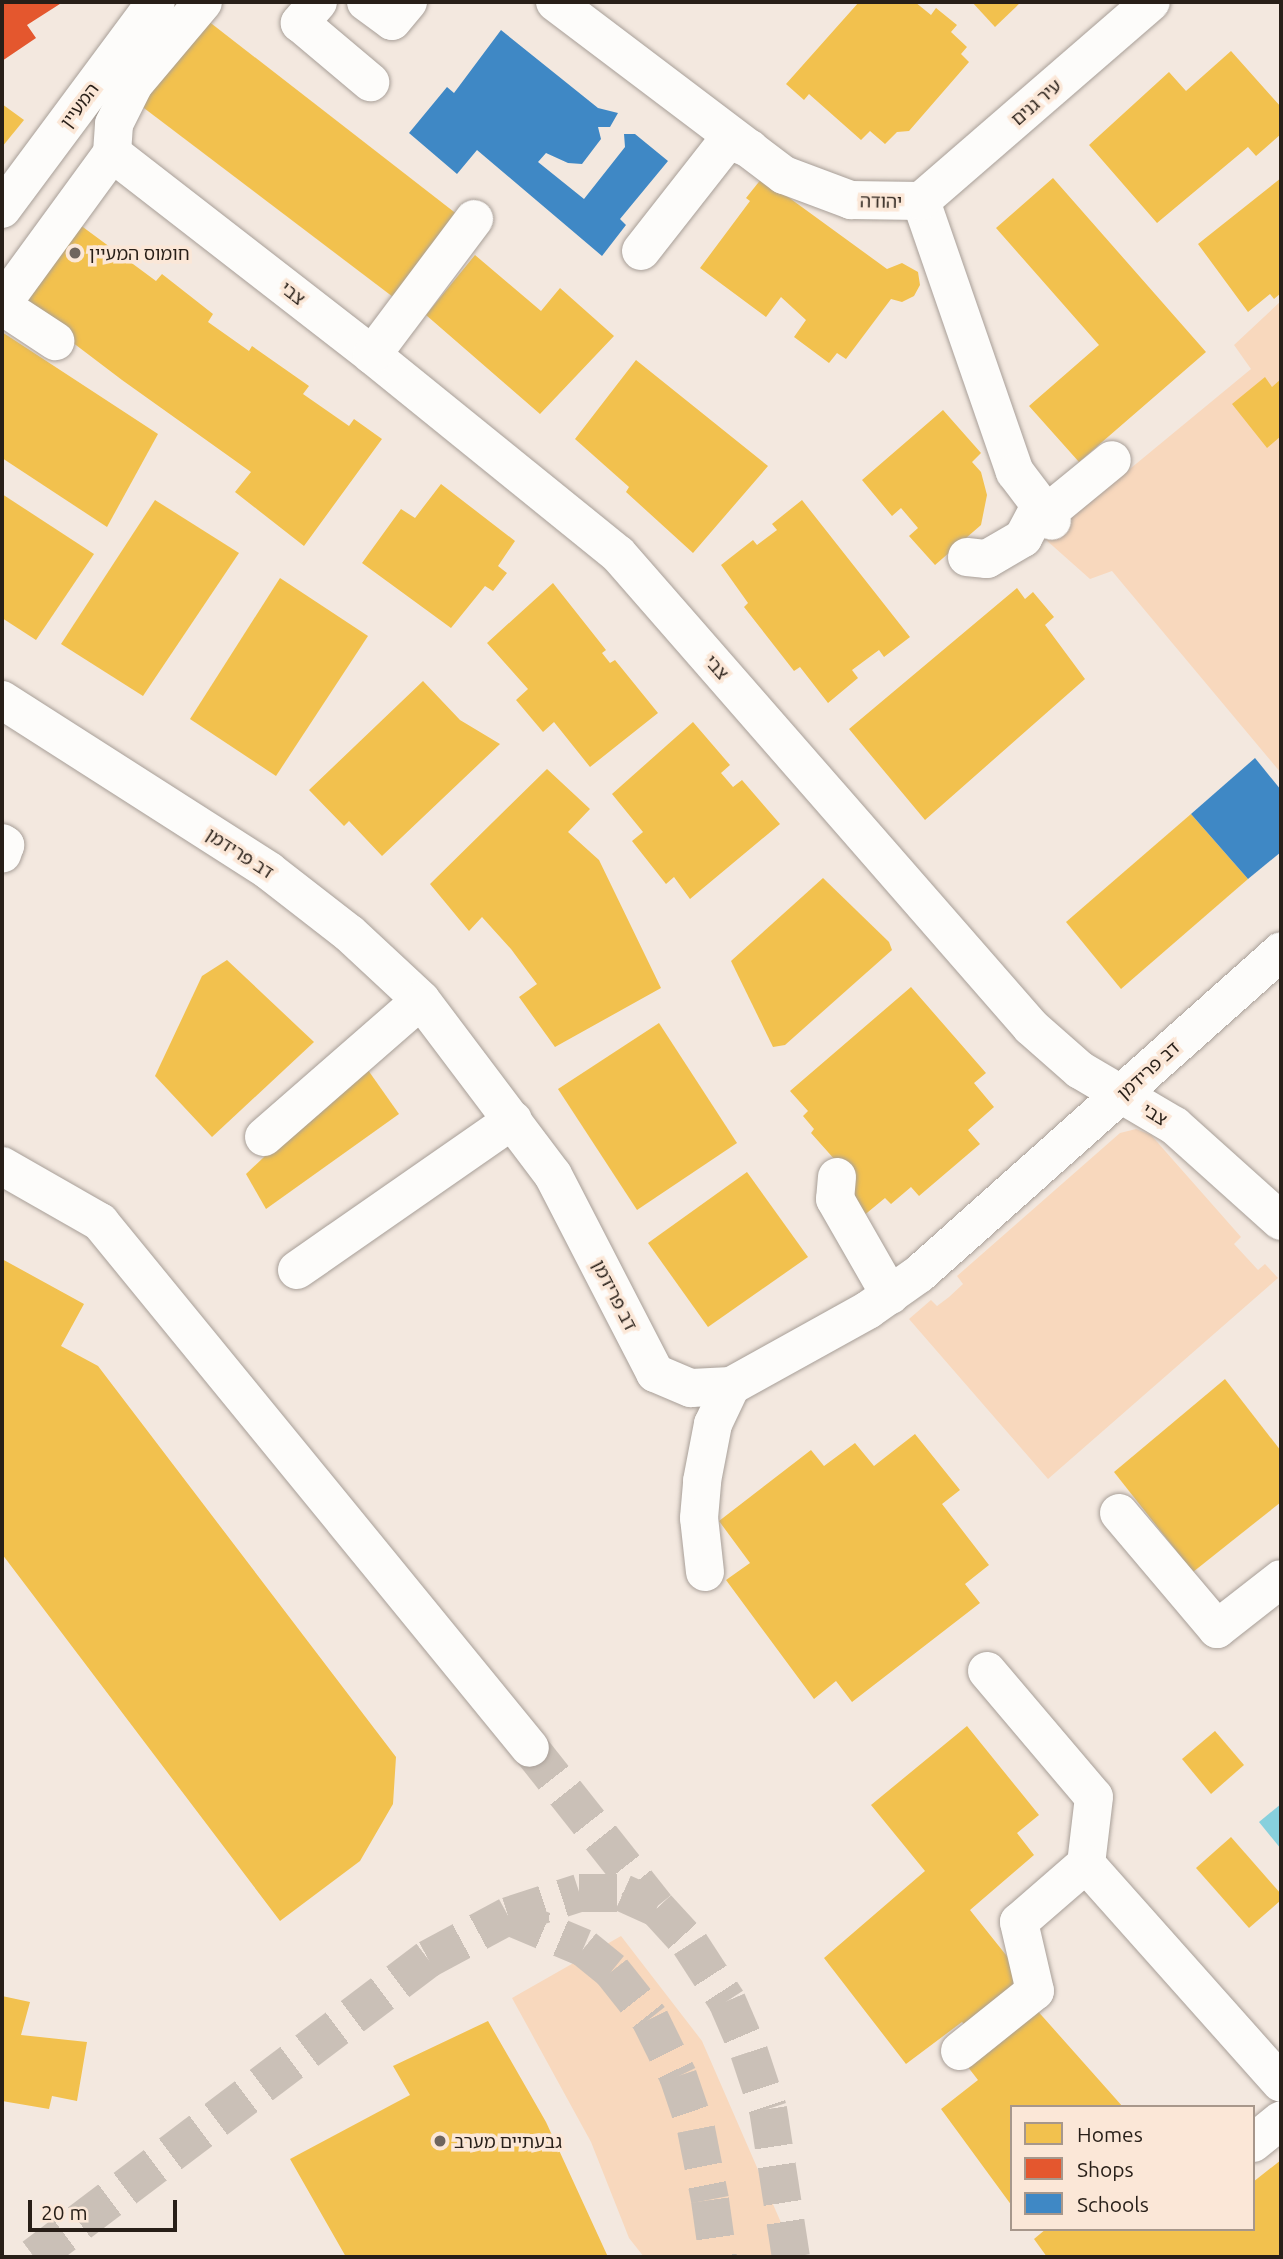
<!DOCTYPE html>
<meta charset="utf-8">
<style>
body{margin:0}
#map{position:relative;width:1283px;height:2259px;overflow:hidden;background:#f3e8df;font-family:Ubuntu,"Noto Sans Hebrew",sans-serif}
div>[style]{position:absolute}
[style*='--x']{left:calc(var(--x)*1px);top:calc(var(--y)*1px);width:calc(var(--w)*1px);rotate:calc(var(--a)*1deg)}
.green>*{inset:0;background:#f8d8bd}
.water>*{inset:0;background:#87d0dd}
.homes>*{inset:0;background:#f2c14e}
.shops>*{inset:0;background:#e4572e}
.schools>*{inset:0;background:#3f88c5}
.minor-tunnel>*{height:38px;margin-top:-19px;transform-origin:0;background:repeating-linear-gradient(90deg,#cac0b7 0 38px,transparent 0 57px)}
.roads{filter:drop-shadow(0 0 2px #a89f98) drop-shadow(0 0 2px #a89f98)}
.minor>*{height:38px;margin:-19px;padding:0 19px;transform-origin:19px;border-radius:19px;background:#fdfcfa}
.dots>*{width:19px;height:19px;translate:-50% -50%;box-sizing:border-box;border:4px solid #fbe7d7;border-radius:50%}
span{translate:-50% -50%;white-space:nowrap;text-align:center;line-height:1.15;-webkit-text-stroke:7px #fbe7d7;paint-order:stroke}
.street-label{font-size:18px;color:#281f18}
.poi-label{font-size:18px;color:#281f18}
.left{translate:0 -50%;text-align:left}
.frame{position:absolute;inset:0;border:4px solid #281f18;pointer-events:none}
.legend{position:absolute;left:1010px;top:2105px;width:245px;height:126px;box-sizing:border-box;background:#fbe7d7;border:2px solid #a7978b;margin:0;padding:9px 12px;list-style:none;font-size:21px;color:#281f18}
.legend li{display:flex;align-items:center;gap:14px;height:35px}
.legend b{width:35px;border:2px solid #a7978b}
.scale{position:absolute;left:28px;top:2200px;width:149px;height:32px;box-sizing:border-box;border:4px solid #281f18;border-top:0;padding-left:9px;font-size:21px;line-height:24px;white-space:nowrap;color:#281f18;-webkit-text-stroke:5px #fbe7d7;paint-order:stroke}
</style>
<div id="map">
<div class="green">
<i style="clip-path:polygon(1281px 301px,1281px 773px,1112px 571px,1090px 579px,1045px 539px,1251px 369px,1234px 345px)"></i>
<i style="clip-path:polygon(1136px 1129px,1151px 1135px,1241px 1237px,1234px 1244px,1258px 1270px,1265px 1264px,1278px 1278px,1048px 1479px,909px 1319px,931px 1300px,937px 1306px,949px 1297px,963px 1284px,957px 1276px,1120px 1133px)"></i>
<i style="clip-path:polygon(621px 1936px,702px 2041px,789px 2241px,793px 2257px,644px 2257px,629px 2238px,591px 2142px,512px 1998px)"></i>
</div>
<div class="water">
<i style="clip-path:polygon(1281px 1804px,1281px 1849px,1259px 1822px)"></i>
</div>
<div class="homes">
<i style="clip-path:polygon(859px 2px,915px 2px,931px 15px,936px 8px,957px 25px,951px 32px,967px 47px,961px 54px,969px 62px,909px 131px,897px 132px,885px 144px,870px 131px,861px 140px,809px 94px,804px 100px,786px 84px)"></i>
<i style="clip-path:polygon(972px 2px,1021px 2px,995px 27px)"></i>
<i style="clip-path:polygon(203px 17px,458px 215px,397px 300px,136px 102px)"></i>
<i style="clip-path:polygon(1231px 51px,1281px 107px,1281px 134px,1256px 156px,1248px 147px,1157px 223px,1089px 145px,1169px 72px,1186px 91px)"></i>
<i style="clip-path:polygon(2px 104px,24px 120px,2px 147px)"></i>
<i style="clip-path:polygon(762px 178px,887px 269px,902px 263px,918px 272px,920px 285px,914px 296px,902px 302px,891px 299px,846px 359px,837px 353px,829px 363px,794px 337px,806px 320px,781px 297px,766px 317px,700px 268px,750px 201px,746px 198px)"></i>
<i style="clip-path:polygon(1053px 178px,1206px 352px,1079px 462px,1029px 406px,1099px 345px,996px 228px)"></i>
<i style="clip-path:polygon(1281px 178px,1281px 293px,1274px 299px,1270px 294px,1248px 312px,1198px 244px)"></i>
<i style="clip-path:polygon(72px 219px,156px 281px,162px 274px,213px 314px,208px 322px,249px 351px,252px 346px,309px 386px,303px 394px,349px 426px,354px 419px,382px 439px,304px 546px,235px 492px,251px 472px,122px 380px,14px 298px)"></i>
<i style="clip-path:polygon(475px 255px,541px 311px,560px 288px,614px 336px,540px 414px,426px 315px)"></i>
<i style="clip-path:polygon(2px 332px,158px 434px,107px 527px,2px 458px)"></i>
<i style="clip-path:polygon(636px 360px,768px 466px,693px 553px,626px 492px,629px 487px,575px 439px)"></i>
<i style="clip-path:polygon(1265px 377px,1272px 387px,1281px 379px,1281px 436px,1267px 448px,1232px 404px)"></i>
<i style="clip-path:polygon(943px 410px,981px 453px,972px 462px,981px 472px,987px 495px,981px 525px,935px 565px,909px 536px,918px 528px,901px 508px,892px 516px,862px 480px)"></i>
<i style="clip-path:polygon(441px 484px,515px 541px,498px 566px,507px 573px,493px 591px,485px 586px,451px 628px,362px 563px,401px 509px,415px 518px)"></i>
<i style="clip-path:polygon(2px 494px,94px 554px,36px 640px,2px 618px)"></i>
<i style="clip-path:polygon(155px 500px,239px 553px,143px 696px,61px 644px)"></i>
<i style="clip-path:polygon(802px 500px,910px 637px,884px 657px,879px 650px,852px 670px,858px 678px,828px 703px,800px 667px,794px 671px,744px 607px,748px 603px,721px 565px,753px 540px,757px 545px,777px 530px,772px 524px)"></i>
<i style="clip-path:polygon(280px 578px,368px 636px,276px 776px,190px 719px)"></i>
<i style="clip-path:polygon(553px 583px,606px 650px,602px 653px,610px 663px,615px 660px,658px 713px,590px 767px,554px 722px,543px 732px,516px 700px,528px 689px,487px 643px)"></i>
<i style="clip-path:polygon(1017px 588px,1025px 599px,1033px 592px,1054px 617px,1045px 625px,1085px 679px,925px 820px,849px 729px)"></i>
<i style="clip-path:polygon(423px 681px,460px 720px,500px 744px,382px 856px,349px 821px,344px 826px,309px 790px)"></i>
<i style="clip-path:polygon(693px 722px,730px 765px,721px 773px,733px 787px,742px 780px,780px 824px,690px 899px,674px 877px,666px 884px,632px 841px,643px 832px,612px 794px)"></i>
<i style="clip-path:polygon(547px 769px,590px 809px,568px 832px,599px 860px,661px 988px,555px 1047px,519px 997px,537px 984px,511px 949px,482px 917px,469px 931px,430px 884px)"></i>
<i style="clip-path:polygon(1191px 814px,1248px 879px,1121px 989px,1066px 922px)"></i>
<i style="clip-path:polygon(823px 878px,889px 942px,892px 950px,785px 1045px,773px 1047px,731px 961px)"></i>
<i style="clip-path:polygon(227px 960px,314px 1042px,212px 1137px,155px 1076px,202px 976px)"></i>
<i style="clip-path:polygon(911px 987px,986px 1073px,974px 1083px,994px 1107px,968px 1130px,980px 1144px,919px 1196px,911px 1187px,891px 1204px,885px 1198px,862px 1217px,836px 1161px,811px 1133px,814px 1129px,803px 1116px,808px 1111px,790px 1091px)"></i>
<i style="clip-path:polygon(659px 1023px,737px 1143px,637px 1210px,558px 1089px)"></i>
<i style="clip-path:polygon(363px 1063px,399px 1114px,266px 1209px,246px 1174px)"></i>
<i style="clip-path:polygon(747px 1172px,808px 1257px,708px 1327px,648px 1243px)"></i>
<i style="clip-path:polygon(2px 1259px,84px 1304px,61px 1346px,98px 1366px,396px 1757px,393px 1804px,360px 1861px,280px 1921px,2px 1554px)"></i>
<i style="clip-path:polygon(1225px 1379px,1281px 1451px,1281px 1502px,1193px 1572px,1114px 1472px)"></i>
<i style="clip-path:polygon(915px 1434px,960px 1490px,942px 1504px,989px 1565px,965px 1584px,980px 1603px,852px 1702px,836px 1681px,814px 1699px,726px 1580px,750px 1563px,719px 1521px,811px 1450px,824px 1466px,855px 1443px,874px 1466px)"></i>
<i style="clip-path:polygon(967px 1726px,1039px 1815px,1017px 1833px,1034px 1855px,970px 1910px,1026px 1980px,968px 2028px,962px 2022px,906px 2064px,824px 1958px,925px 1871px,871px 1805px)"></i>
<i style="clip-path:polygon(1215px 1731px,1244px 1765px,1211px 1794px,1182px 1759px)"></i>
<i style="clip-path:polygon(1231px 1837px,1281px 1894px,1281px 1900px,1249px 1928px,1196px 1868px)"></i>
<i style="clip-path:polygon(2px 1996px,30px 2002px,21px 2035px,87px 2042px,77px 2101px,52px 2096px,49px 2109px,2px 2101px)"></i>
<i style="clip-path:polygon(1035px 2008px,1123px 2107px,1012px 2107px,1012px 2206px,941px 2109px,978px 2080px,964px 2062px)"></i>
<i style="clip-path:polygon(488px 2021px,546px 2122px,608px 2257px,346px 2257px,290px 2159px,410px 2095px,393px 2066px)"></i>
<i style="clip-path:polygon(1281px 2160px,1281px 2257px,1047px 2257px,1034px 2239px,1046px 2229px,1253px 2229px,1253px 2182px)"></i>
</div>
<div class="shops">
<i style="clip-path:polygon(2px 2px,63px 2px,27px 25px,36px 38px,2px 61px)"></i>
</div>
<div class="schools">
<i style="clip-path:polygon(501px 30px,598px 108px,618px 113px,610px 127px,598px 127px,601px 139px,582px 164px,568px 163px,546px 153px,538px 162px,584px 199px,625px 147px,624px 134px,635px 134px,668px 161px,620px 219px,626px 225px,602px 256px,477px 150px,457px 174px,409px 133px,447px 87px,454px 93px)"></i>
<i style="clip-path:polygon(1255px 758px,1281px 790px,1281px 852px,1248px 879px,1191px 814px)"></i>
</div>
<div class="minor-tunnel">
<i style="--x:530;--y:1748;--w:203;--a:51.6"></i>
<i style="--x:508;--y:1916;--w:82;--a:22.8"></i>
<i style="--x:584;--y:1948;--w:36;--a:39"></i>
<i style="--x:612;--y:1971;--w:61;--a:51.6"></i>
<i style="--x:650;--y:2019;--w:64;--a:63.8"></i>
<i style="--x:678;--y:2076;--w:56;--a:71.2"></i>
<i style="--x:696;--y:2129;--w:72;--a:78.8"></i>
<i style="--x:710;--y:2200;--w:58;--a:82"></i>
<i style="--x:34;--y:2257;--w:494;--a:-37.1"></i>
<i style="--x:428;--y:1959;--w:91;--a:-28.3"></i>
<i style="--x:508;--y:1916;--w:75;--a:-17.9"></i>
<i style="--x:579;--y:1893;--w:44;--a:0"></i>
<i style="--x:623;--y:1893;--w:37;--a:24"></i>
<i style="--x:657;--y:1908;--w:49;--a:47.5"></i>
<i style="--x:690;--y:1944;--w:68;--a:57"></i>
<i style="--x:727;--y:2001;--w:56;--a:66.7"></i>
<i style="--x:749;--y:2052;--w:60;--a:71.6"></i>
<i style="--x:768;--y:2109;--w:150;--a:81.2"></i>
</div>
<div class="roads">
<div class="minor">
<i style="--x:318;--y:2;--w:28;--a:131"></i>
<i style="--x:300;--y:23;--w:92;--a:40.1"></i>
<i style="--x:366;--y:2;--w:32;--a:36"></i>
<i style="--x:392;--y:21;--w:25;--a:-50"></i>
<i style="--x:555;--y:2;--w:287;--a:37.1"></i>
<i style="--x:784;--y:175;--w:72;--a:20.5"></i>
<i style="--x:851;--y:200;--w:70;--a:0.8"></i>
<i style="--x:921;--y:201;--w:287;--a:70.9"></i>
<i style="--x:1015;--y:472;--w:61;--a:52.9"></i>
<i style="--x:112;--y:153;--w:329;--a:37.8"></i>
<i style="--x:372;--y:355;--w:316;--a:39"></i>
<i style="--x:618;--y:554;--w:628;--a:48.87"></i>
<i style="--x:1031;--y:1027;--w:65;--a:41.3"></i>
<i style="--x:1080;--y:1070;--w:110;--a:30.5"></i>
<i style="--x:1175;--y:1126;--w:142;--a:41.9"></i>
<i style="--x:112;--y:153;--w:29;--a:-86"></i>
<i style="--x:114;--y:124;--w:45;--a:-63.4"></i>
<i style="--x:134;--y:84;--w:107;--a:-49.9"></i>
<i style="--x:921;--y:201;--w:304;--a:-40.9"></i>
<i style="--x:2;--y:209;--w:258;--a:-53.4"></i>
<i style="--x:641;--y:251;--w:141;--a:-51.9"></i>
<i style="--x:728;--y:140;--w:24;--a:22"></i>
<i style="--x:2;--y:304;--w:187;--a:-53.9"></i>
<i style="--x:2;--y:306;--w:64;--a:33.4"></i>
<i style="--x:372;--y:355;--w:170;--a:-53.1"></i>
<i style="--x:1046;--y:514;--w:85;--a:-39.3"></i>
<i style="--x:967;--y:557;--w:20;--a:6"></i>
<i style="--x:987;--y:559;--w:42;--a:-30.3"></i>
<i style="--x:1023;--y:538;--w:36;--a:-62"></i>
<i style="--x:2;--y:700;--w:317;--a:32.6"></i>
<i style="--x:269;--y:871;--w:101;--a:37.8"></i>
<i style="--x:349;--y:933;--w:98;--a:42.9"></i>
<i style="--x:421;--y:1000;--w:219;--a:53"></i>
<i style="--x:553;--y:1175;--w:223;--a:62.7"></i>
<i style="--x:655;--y:1373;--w:39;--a:23"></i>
<i style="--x:691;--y:1388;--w:40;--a:-2.9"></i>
<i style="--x:731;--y:1386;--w:157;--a:-29"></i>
<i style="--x:868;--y:1310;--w:62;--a:-35.2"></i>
<i style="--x:919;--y:1274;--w:485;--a:-41.7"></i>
<i style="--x:2;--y:843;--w:4;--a:34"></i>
<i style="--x:5;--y:845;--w:9;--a:108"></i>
<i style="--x:264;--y:1137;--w:208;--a:-41.1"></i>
<i style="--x:2;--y:1166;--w:113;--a:29.7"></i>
<i style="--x:100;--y:1222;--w:679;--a:50.73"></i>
<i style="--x:837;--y:1177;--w:22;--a:95"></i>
<i style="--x:835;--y:1199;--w:111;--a:60.2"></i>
<i style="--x:297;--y:1270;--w:263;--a:-34.8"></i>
<i style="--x:1119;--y:1513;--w:152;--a:49.8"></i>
<i style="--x:1217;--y:1629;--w:81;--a:-38"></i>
<i style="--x:705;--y:1572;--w:54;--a:-96.3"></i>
<i style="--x:699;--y:1518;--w:37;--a:-85"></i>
<i style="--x:702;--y:1481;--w:58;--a:-79.1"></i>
<i style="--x:713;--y:1424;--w:42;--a:-64.7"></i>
<i style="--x:987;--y:1671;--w:165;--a:49.7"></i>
<i style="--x:1094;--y:1797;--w:67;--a:96.8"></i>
<i style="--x:1086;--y:1864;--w:293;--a:48.3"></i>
<i style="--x:960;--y:2051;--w:96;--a:-38.7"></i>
<i style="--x:1035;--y:1991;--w:71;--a:-103.1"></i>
<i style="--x:1019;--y:1922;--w:89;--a:-40.9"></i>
<i style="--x:1253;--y:2143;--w:36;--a:-39"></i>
</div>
</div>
<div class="dots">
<i style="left:75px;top:253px;background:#6f655e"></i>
<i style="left:440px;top:2141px;background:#6f655e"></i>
</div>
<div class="street-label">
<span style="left:1036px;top:102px;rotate:-41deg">עיר גנים</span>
<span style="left:79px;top:105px;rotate:-53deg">המעיין</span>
<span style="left:881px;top:201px;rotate:1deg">יהודה</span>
<span style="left:293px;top:293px;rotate:38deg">צבי</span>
<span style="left:717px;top:667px;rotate:49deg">צבי</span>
<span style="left:240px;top:853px;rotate:33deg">דב פרידמן</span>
<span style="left:1148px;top:1070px;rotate:-42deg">דב פרידמן</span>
<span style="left:1155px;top:1114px;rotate:32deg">צבי</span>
<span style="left:615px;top:1295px;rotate:63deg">דב פרידמן</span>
</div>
<div class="poi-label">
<span class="left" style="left:89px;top:253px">חומוס המעיין</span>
<span class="left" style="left:454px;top:2141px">גבעתיים מערב</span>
</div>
<div class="frame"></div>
<ul class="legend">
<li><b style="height:19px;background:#f2c14e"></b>Homes</li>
<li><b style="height:19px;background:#e4572e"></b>Shops</li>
<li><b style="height:19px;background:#3f88c5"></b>Schools</li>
</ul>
<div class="scale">20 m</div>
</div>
